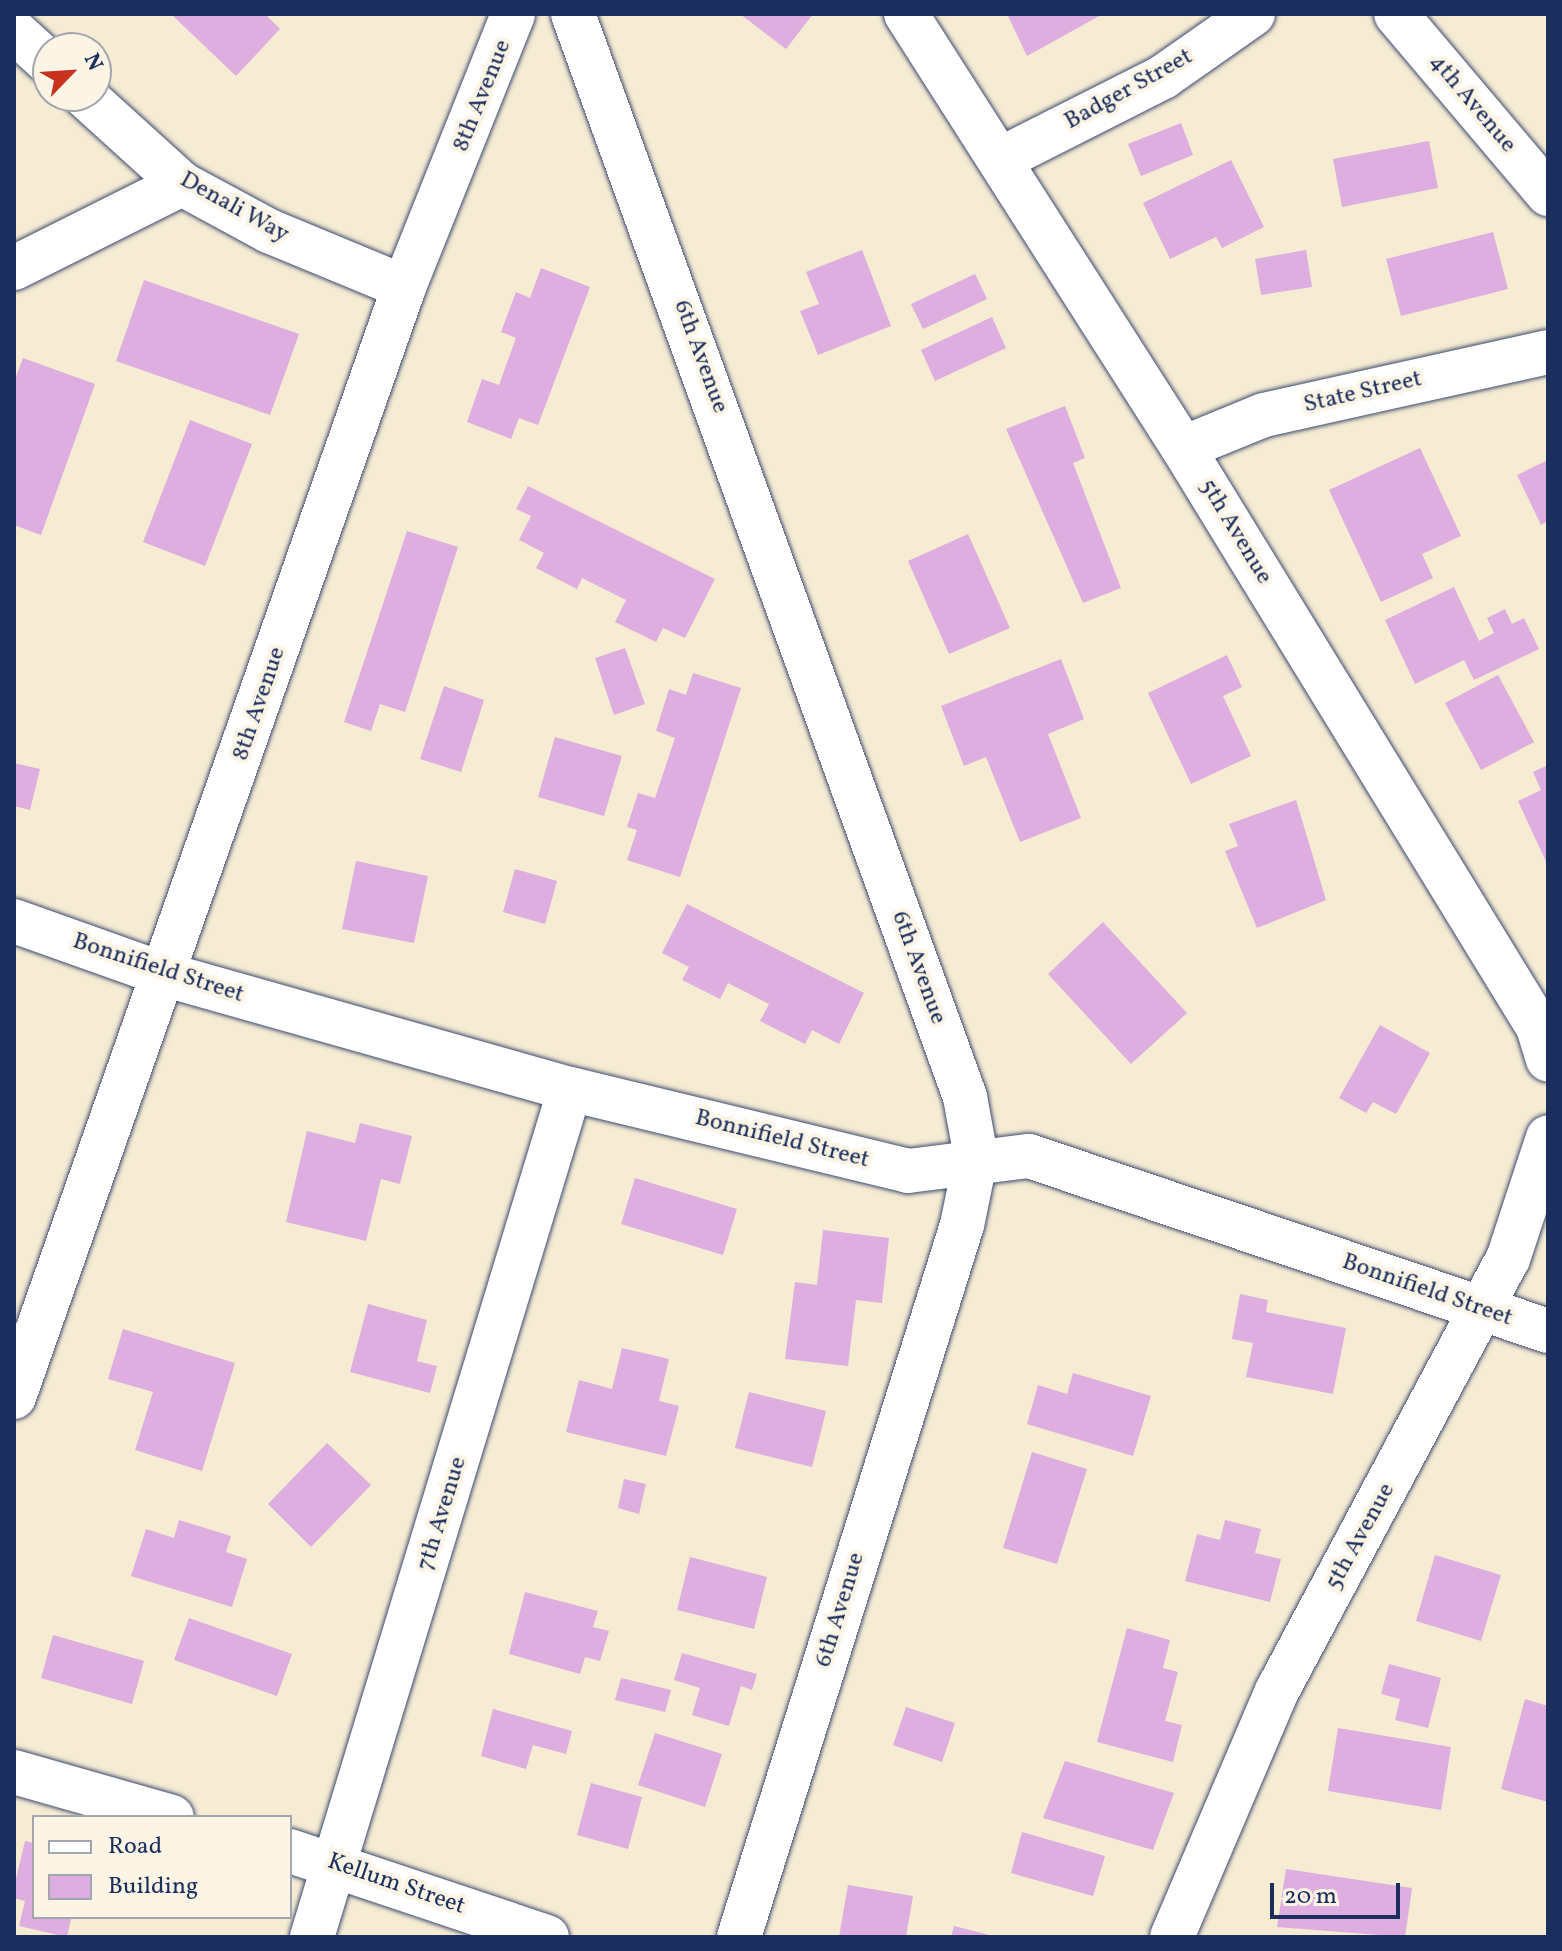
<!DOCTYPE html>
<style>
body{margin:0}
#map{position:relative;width:1562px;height:1951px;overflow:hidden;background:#f6ebd3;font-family:Vollkorn,serif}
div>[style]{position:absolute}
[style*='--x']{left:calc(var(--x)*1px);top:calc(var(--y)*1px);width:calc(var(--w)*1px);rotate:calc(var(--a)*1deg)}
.building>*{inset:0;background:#ddaedf}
.roads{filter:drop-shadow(0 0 2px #3c4b70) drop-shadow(0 0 2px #3c4b70)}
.minor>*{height:44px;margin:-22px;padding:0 22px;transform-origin:22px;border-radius:22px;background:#fff}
span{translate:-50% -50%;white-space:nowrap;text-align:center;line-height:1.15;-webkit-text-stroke:8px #fcf5e5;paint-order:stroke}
.street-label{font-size:24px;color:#1b2f5e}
.frame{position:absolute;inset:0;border:16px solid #1b2f5e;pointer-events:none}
.legend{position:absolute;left:32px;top:1815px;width:260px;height:104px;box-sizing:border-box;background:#fcf5e5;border:2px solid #a2a6af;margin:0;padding:10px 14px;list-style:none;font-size:24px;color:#1b2f5e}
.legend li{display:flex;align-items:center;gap:16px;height:40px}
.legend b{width:40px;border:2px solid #a2a6af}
.north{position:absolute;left:32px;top:32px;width:80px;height:80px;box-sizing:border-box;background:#fcf5e5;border:2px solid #a2a6af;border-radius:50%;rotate:65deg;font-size:22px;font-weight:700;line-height:32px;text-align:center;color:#1b2f5e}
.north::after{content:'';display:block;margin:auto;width:28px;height:36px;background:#c8321e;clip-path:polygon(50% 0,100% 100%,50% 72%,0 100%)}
.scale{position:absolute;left:1270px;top:1883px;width:130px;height:36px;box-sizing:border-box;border:4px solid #1b2f5e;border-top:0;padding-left:10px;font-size:24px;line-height:28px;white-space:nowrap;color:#1b2f5e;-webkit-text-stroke:6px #fcf5e5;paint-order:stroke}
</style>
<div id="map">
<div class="building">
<i style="clip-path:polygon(171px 14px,265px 14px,280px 29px,236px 76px)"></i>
<i style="clip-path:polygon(740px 14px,813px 14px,786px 49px)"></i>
<i style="clip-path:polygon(1007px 14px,1103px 14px,1027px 56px)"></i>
<i style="clip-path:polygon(1181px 123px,1193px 155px,1141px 176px,1128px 144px)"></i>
<i style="clip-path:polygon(1429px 141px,1438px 188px,1342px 207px,1333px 159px)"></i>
<i style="clip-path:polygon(1231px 160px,1264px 227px,1222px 248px,1216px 237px,1170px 259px,1143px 203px)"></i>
<i style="clip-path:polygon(1493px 232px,1508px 289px,1401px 316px,1386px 259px)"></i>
<i style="clip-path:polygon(862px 250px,891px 326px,818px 355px,800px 311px,819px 304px,806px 272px)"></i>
<i style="clip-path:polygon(1306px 250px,1312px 287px,1261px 295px,1255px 259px)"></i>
<i style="clip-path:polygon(541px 268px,590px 287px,538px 425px,519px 418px,511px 439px,467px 422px,482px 379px,499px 385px,516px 338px,501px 332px,516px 292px,530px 298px)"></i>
<i style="clip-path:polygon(975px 274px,987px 299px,923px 329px,911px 304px)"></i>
<i style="clip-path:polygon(144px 280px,299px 334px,270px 415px,116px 361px)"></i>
<i style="clip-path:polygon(992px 317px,1006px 348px,935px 381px,921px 350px)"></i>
<i style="clip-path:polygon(23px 358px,95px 384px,41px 535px,14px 525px,14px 382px)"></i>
<i style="clip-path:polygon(1065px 406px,1085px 458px,1073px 463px,1121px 588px,1083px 603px,1006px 429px)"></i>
<i style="clip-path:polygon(190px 420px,252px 444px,205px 566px,143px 542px)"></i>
<i style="clip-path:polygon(1420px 448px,1461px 536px,1422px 554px,1433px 578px,1381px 602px,1329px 490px)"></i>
<i style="clip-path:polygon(1548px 460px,1548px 521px,1541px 525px,1517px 475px)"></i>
<i style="clip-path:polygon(528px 486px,715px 579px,685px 638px,663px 628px,656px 642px,615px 622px,626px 600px,582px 578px,577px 589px,536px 568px,544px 553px,519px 540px,531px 516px,516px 509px)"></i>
<i style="clip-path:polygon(407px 531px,458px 547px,405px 712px,380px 704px,371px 731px,344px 722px)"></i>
<i style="clip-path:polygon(968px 534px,1010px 628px,949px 654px,908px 561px)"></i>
<i style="clip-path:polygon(1454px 587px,1479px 641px,1494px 633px,1487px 618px,1505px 609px,1512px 624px,1524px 618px,1539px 649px,1474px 680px,1464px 660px,1415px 684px,1385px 620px)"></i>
<i style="clip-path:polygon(625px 648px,645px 704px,614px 715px,595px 658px)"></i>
<i style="clip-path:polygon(1227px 655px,1242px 687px,1223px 696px,1251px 756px,1191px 784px,1148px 693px)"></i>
<i style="clip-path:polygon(1061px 659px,1084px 719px,1048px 734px,1081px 818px,1020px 842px,986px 757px,964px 766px,941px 706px)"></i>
<i style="clip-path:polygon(693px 673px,741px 688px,680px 877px,627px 860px,637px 830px,627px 827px,638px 793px,655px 798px,675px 738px,656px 731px,669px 689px,686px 695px)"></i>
<i style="clip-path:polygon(1498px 675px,1534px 742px,1481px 770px,1445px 703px)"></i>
<i style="clip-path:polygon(444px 686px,484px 700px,461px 772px,420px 759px)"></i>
<i style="clip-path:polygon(555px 737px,622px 756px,604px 816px,538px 797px)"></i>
<i style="clip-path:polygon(14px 763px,40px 769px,30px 810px,14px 806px)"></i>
<i style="clip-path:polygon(1548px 765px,1548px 866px,1518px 801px,1541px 790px,1533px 772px)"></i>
<i style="clip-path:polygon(1296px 800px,1326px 900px,1257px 928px,1225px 851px,1238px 846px,1229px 824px)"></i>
<i style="clip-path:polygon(356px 861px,428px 876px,414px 943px,342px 929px)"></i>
<i style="clip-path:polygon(515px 869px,557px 881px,545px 924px,503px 912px)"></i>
<i style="clip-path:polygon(687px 904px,864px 993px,839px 1044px,812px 1030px,805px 1044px,760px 1021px,769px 1004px,728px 983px,720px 999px,682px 980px,689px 967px,662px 953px)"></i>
<i style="clip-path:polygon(1103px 922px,1187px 1013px,1131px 1064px,1048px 974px)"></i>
<i style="clip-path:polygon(1380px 1025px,1430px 1053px,1396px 1114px,1373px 1102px,1366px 1113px,1339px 1098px)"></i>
<i style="clip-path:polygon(360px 1123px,412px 1136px,400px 1184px,381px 1179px,366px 1241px,286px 1222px,307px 1131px,355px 1143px)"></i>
<i style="clip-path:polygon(635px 1178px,737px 1209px,723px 1255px,621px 1224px)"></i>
<i style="clip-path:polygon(823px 1230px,889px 1238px,882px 1303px,856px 1300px,848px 1366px,785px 1359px,795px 1282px,817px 1285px)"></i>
<i style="clip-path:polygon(1240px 1294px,1268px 1300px,1266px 1312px,1346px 1328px,1333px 1394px,1246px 1377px,1253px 1343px,1232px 1339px)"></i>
<i style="clip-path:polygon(368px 1304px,427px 1320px,417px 1361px,437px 1366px,430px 1393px,350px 1372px)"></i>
<i style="clip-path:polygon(123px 1329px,235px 1363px,202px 1471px,135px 1450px,153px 1392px,108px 1379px)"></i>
<i style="clip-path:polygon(622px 1348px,669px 1359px,659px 1401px,679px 1406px,666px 1456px,566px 1432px,579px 1380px,612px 1389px)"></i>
<i style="clip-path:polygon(1073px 1373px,1151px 1396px,1133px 1456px,1027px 1424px,1038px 1385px,1067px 1394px)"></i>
<i style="clip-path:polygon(749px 1392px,826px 1411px,812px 1467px,735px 1448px)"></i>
<i style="clip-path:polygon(327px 1443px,371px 1485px,311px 1547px,268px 1504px)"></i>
<i style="clip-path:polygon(1032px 1452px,1087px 1469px,1057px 1564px,1003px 1548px)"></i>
<i style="clip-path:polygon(624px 1479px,646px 1484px,639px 1514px,618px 1508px)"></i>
<i style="clip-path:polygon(179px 1520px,231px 1536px,226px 1552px,247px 1559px,232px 1607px,131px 1576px,146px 1529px,174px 1538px)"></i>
<i style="clip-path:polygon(1225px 1520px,1261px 1529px,1255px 1553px,1281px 1559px,1270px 1602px,1185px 1581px,1197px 1534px,1220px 1540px)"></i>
<i style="clip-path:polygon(1435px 1555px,1501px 1575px,1481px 1641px,1416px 1621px)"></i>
<i style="clip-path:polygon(690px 1557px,767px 1577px,754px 1629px,677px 1610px)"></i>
<i style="clip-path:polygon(525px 1592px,598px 1611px,593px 1627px,609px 1631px,600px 1661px,585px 1657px,580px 1674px,509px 1654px)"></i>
<i style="clip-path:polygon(189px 1618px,292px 1654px,277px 1696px,174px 1660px)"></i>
<i style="clip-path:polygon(1127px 1628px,1170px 1640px,1163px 1668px,1178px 1672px,1165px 1721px,1182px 1725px,1173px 1762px,1097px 1742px)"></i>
<i style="clip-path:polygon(53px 1635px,144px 1661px,132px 1704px,41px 1678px)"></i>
<i style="clip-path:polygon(682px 1653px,757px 1674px,752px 1690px,741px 1686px,729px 1726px,692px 1715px,700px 1688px,674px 1680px)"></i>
<i style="clip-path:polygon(1389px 1664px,1441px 1678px,1428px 1728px,1395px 1720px,1400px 1699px,1381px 1694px)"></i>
<i style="clip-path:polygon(621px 1678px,671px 1690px,665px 1712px,615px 1700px)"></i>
<i style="clip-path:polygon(1525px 1699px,1548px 1706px,1548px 1802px,1501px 1789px)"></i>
<i style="clip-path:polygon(906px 1707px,955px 1723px,942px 1762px,893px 1745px)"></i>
<i style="clip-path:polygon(493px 1709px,572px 1731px,566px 1754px,533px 1745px,526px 1769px,481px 1756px)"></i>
<i style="clip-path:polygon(1338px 1728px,1451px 1747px,1441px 1810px,1328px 1791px)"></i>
<i style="clip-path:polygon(655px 1733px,722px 1754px,705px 1807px,638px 1785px)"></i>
<i style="clip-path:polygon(1065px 1761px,1174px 1793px,1153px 1850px,1043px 1818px)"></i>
<i style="clip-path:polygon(591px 1783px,642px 1797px,628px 1849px,577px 1835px)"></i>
<i style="clip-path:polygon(1022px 1832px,1105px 1856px,1093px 1896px,1011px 1873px)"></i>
<i style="clip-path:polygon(25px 1841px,34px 1843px,34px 1917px,84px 1917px,71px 1919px,67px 1937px,19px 1926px,25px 1901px,14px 1898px,14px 1887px)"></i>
<i style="clip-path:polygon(1286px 1869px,1412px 1888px,1405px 1937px,1277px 1927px)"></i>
<i style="clip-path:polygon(848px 1885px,913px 1896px,906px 1937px,839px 1937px)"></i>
<i style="clip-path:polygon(954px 1926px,993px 1936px,993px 1937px,951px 1937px)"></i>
</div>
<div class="roads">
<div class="minor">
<i style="--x:573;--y:14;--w:1152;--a:70.1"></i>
<i style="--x:965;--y:1097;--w:61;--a:79.6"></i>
<i style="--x:976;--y:1157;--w:69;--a:101.6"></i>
<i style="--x:962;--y:1225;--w:746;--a:107.39"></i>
<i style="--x:906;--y:14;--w:515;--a:57.45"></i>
<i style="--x:1183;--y:448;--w:679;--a:58.49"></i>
<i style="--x:1538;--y:1027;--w:34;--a:73"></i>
<i style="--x:1396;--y:14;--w:236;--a:49.8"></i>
<i style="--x:14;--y:31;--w:46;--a:42.4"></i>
<i style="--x:85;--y:96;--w:131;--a:42.2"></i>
<i style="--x:182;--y:184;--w:99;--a:28.4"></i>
<i style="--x:269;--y:231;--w:146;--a:22.5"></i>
<i style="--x:1001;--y:159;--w:182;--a:-26.8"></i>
<i style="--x:1163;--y:77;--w:110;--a:-35"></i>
<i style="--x:14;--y:268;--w:188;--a:-26.6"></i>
<i style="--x:1183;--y:448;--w:87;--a:-22.2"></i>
<i style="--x:1264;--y:415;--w:291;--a:-12.5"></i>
<i style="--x:14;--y:921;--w:158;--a:19.6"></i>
<i style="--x:163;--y:974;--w:423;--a:15.8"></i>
<i style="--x:570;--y:1089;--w:348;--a:13.6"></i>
<i style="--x:908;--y:1171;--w:122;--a:-7.1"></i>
<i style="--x:1029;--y:1156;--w:548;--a:18.63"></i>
<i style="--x:14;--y:1397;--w:1177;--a:-70.64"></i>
<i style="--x:404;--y:287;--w:294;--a:-68.2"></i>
<i style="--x:14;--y:1772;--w:164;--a:15.9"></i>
<i style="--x:290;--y:1851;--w:271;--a:18.5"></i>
<i style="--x:312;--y:1937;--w:886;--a:-73.08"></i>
<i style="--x:1172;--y:1937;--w:267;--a:-66.9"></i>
<i style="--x:1277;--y:1691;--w:490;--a:-61.9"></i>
<i style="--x:1508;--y:1259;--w:128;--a:-71.8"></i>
</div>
</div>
<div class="street-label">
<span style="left:1129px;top:90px;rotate:-29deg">Badger Street</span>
<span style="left:483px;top:96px;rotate:-68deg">8th Avenue</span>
<span style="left:1472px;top:104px;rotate:50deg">4th Avenue</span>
<span style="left:234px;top:208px;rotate:29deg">Denali Way</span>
<span style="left:700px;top:357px;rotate:70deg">6th Avenue</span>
<span style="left:1363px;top:393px;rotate:-13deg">State Street</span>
<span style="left:1235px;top:532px;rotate:59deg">5th Avenue</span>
<span style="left:260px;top:704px;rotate:-71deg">8th Avenue</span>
<span style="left:918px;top:968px;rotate:70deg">6th Avenue</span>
<span style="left:158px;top:969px;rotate:18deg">Bonnifield Street</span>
<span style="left:782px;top:1140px;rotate:14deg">Bonnifield Street</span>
<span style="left:1427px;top:1291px;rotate:19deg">Bonnifield Street</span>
<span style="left:443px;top:1514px;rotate:-73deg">7th Avenue</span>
<span style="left:1361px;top:1537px;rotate:-61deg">5th Avenue</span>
<span style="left:841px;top:1610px;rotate:-73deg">6th Avenue</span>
<span style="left:396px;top:1885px;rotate:19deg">Kellum Street</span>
</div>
<div class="frame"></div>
<ul class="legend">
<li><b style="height:10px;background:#fff"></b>Road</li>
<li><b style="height:22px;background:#ddaedf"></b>Building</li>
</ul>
<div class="north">N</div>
<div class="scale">20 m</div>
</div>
